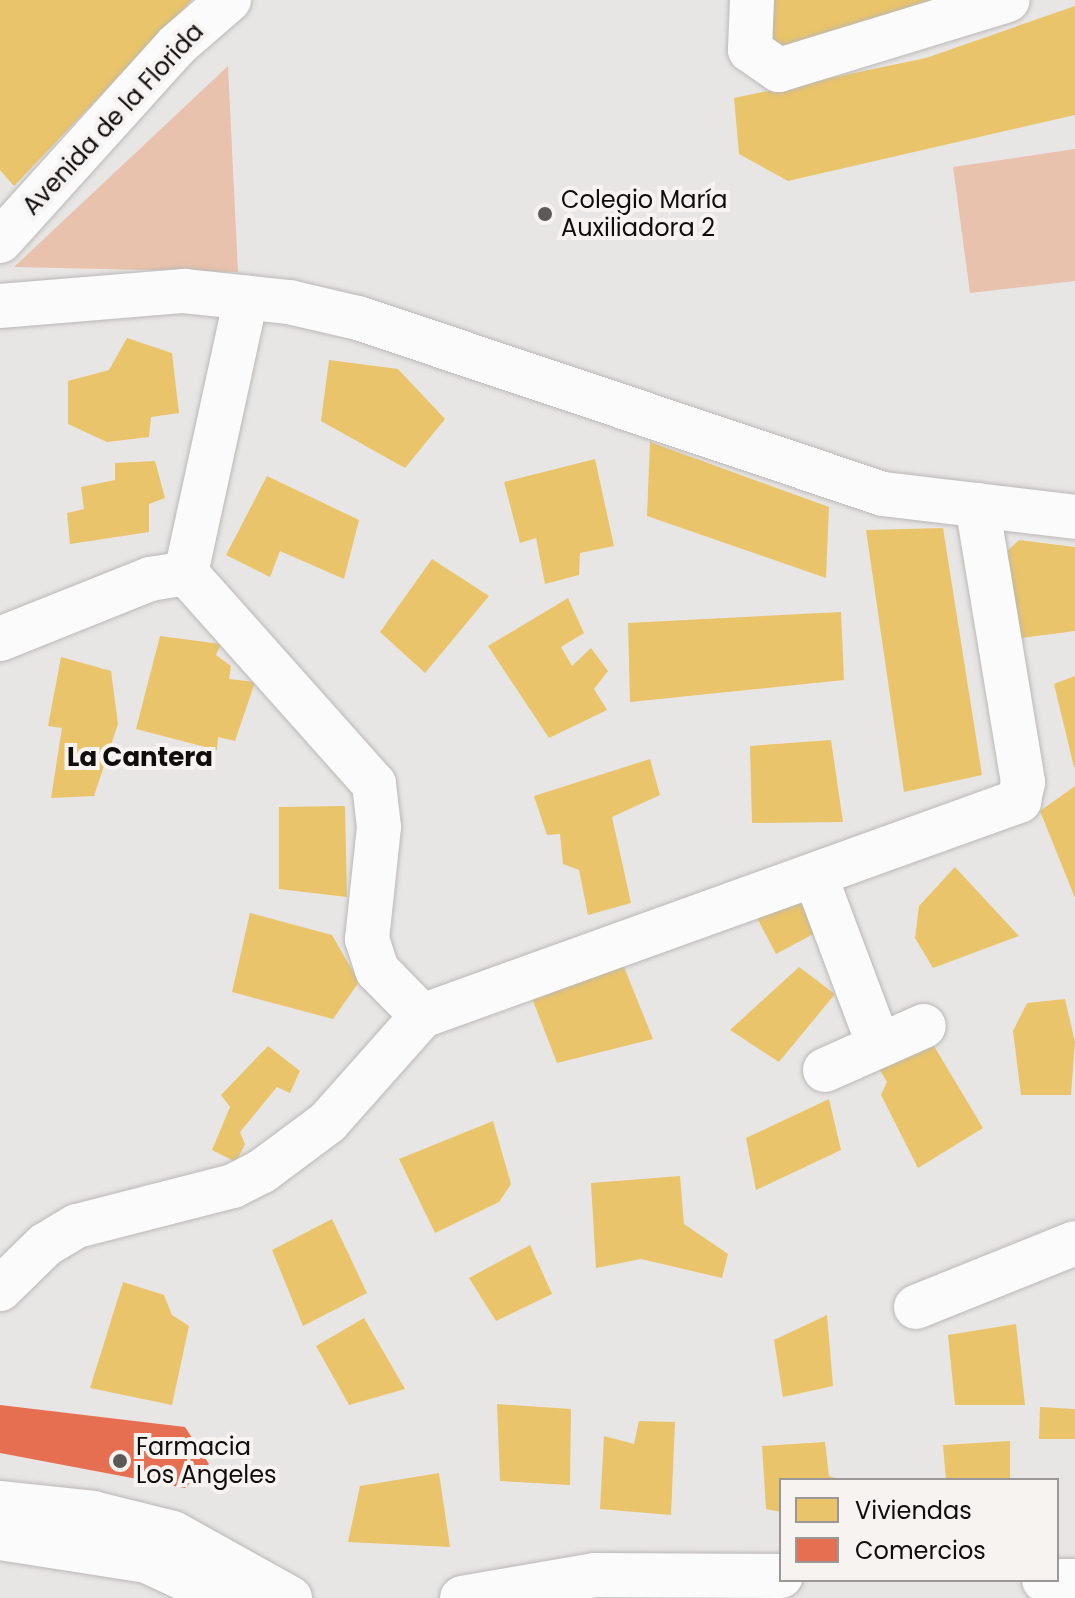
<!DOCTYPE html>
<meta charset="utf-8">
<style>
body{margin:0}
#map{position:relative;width:1075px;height:1598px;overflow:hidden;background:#e8e6e4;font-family:Poppins,sans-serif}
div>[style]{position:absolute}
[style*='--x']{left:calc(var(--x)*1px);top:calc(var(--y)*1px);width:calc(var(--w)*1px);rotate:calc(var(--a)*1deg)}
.green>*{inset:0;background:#e9c2ad}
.homes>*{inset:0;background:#e9c46a}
.shops>*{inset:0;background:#e76f51}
.roads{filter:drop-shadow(0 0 2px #bab8b7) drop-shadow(0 0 2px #bab8b7)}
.minor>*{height:44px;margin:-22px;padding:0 22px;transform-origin:22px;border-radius:22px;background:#fcfbfb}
.dots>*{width:22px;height:22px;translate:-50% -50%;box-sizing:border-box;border:4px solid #f6f3f1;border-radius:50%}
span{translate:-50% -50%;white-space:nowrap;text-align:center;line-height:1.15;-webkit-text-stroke:8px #f6f3f1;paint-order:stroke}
.street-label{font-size:24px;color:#0f0e0d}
.poi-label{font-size:24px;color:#0f0e0d}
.left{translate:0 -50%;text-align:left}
.neighbourhood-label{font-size:26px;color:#0f0e0d;font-weight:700}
.legend{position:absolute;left:779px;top:1478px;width:280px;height:104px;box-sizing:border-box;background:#f6f3f1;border:2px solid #9a9796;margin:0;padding:10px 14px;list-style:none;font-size:24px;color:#0f0e0d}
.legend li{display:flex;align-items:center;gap:16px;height:40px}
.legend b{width:40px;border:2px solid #9a9796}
</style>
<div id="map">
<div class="green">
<i style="clip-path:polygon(228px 66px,238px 272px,14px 267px)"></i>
<i style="clip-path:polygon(1075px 149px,1075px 281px,970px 293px,953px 167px)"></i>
</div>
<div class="homes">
<i style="clip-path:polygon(0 0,192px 0,14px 186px,0 170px)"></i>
<i style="clip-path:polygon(760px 0,974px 0,766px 52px)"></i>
<i style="clip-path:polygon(1075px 6px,1075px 115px,788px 181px,739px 154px,734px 98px,926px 58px)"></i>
<i style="clip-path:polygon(127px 338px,172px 353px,179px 413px,151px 417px,149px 437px,107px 442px,68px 424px,68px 381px,109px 370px)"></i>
<i style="clip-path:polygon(329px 360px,398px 369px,445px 419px,405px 468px,321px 421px)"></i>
<i style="clip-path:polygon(650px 442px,829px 507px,826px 578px,647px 516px)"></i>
<i style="clip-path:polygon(595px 459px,614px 546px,580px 553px,579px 575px,545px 584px,536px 538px,520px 543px,504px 482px)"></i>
<i style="clip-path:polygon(155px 461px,165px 498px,149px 504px,149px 532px,70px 544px,67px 513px,84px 509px,81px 487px,115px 480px,115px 463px)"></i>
<i style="clip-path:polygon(267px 476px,359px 520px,344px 579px,280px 551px,270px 577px,226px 555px)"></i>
<i style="clip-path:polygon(943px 528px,982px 775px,904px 792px,866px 530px)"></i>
<i style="clip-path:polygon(1019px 540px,1075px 547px,1075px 631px,1021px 638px,1000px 558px)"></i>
<i style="clip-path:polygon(432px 559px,489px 596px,425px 673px,380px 632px)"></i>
<i style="clip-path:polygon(568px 598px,584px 633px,561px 647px,572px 666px,591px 648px,608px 671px,594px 689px,607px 710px,549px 738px,488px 646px)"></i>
<i style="clip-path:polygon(841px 612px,844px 680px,630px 702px,628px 623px)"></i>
<i style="clip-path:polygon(160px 636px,221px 644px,216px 655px,231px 666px,229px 679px,255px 682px,235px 741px,218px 737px,217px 750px,136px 729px)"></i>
<i style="clip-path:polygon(61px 657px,111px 671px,118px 724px,94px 796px,51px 798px,62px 728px,48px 726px)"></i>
<i style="clip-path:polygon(1075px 676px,1075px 767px,1074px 767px,1054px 684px)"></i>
<i style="clip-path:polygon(831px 740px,843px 822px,752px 823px,750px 746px)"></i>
<i style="clip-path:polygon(650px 759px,660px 795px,612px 817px,631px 903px,588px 915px,579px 870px,563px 864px,560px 834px,547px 835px,534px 796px)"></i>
<i style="clip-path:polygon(1075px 786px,1075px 898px,1040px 811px)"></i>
<i style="clip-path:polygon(345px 806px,347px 897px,279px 889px,279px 807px)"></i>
<i style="clip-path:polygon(955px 867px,1019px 936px,933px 968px,915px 938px,919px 906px)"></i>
<i style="clip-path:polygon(805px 892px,819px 931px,776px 954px,755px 914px)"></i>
<i style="clip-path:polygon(250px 913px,332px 935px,359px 982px,333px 1019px,232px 992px)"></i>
<i style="clip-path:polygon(622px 962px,653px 1039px,557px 1063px,530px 993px)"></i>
<i style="clip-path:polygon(799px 967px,835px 994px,779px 1062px,730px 1030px)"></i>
<i style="clip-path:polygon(1065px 999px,1075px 1042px,1071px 1095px,1021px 1095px,1013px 1031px,1027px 1003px)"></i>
<i style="clip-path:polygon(928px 1036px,983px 1128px,918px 1168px,881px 1095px,887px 1082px,875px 1062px)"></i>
<i style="clip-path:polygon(268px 1046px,300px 1071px,290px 1093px,277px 1087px,240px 1132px,245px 1144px,236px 1162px,212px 1150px,230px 1107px,221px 1095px)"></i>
<i style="clip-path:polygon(829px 1099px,841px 1150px,756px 1190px,746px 1138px)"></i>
<i style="clip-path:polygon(493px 1121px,511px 1184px,499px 1202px,435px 1233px,399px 1159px)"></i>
<i style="clip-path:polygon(680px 1176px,684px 1224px,728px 1254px,722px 1278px,641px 1259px,596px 1268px,591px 1183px)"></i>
<i style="clip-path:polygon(332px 1219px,367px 1293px,303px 1326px,272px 1250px)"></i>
<i style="clip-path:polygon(530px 1245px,552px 1294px,496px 1321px,469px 1278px)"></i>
<i style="clip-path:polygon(123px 1282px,164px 1295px,172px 1315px,189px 1326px,172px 1405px,90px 1388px)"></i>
<i style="clip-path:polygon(827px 1315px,833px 1386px,783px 1397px,774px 1340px)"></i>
<i style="clip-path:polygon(364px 1318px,405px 1389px,349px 1405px,316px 1346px)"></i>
<i style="clip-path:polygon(1016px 1324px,1025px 1405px,955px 1405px,948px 1335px)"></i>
<i style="clip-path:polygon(497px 1404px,571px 1409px,570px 1485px,500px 1481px)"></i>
<i style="clip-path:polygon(1040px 1407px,1075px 1409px,1075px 1439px,1039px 1439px)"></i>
<i style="clip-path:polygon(639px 1421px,675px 1422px,671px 1515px,600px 1509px,604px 1436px,634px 1444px)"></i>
<i style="clip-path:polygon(1010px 1441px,1010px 1480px,946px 1480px,943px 1445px)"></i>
<i style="clip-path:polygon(825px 1442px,829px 1476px,841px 1480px,781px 1480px,781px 1512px,766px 1509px,762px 1446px)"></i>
<i style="clip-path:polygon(439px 1473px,450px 1547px,348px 1542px,360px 1486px)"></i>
</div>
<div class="shops">
<i style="clip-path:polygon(0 1405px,185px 1427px,209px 1464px,185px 1488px,0 1453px)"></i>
</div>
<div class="roads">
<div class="minor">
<i style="--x:752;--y:0;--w:50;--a:92.3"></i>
<i style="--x:750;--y:50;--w:35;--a:35"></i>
<i style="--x:779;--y:70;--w:239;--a:-17"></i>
<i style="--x:0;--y:241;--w:264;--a:-47.9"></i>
<i style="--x:177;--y:45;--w:69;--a:-40.9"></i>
<i style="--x:0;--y:306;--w:185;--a:-4.7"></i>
<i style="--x:184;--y:291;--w:106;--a:6"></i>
<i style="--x:289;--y:302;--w:71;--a:13.1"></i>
<i style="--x:358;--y:318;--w:554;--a:18.53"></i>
<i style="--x:883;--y:494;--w:193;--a:6.8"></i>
<i style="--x:186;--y:573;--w:283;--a:48.3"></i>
<i style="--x:374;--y:784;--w:43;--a:83.4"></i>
<i style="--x:379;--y:827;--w:113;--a:96.1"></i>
<i style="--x:367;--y:939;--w:33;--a:72"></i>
<i style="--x:377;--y:970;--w:64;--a:45.6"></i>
<i style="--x:0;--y:639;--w:162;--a:-21.8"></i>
<i style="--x:150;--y:579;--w:36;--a:-9"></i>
<i style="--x:186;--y:573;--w:282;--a:-77.7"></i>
<i style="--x:816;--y:878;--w:179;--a:69.4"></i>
<i style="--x:825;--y:1070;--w:108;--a:-24"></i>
<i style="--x:0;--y:1289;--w:63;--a:-44.4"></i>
<i style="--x:45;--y:1245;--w:37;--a:-31"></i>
<i style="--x:77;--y:1226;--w:161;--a:-14.4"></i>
<i style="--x:233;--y:1186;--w:31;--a:-27"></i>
<i style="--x:261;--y:1172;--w:84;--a:-36.7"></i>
<i style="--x:328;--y:1122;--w:142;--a:-48.4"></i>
<i style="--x:422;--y:1016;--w:635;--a:-19.81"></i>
<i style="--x:1019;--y:801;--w:19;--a:-78"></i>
<i style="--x:1023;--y:782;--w:281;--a:-99.4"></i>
<i style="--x:916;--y:1307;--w:171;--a:-21.9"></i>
<i style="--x:0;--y:1503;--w:94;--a:6.1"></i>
<i style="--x:93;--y:1513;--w:82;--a:14"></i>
<i style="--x:173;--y:1533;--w:134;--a:29.1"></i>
<i style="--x:0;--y:1538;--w:149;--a:8.9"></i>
<i style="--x:147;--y:1561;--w:87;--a:25.1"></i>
<i style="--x:1044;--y:1580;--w:31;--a:2"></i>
<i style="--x:462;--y:1598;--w:135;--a:-9.8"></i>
<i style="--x:595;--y:1575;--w:186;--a:0.3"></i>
</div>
</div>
<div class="dots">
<i style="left:545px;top:214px;background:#5b5a58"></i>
<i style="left:120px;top:1461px;background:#5b5a58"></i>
</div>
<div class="street-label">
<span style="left:113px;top:119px;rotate:-47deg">Avenida de la Florida</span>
</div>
<div class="poi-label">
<span class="left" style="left:561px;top:214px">Colegio María<br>Auxiliadora 2</span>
<span class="left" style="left:136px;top:1461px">Farmacia<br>Los Angeles</span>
</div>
<div class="neighbourhood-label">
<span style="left:140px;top:758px">La Cantera</span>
</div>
<ul class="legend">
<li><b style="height:22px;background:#e9c46a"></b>Viviendas</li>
<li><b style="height:22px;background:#e76f51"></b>Comercios</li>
</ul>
</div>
